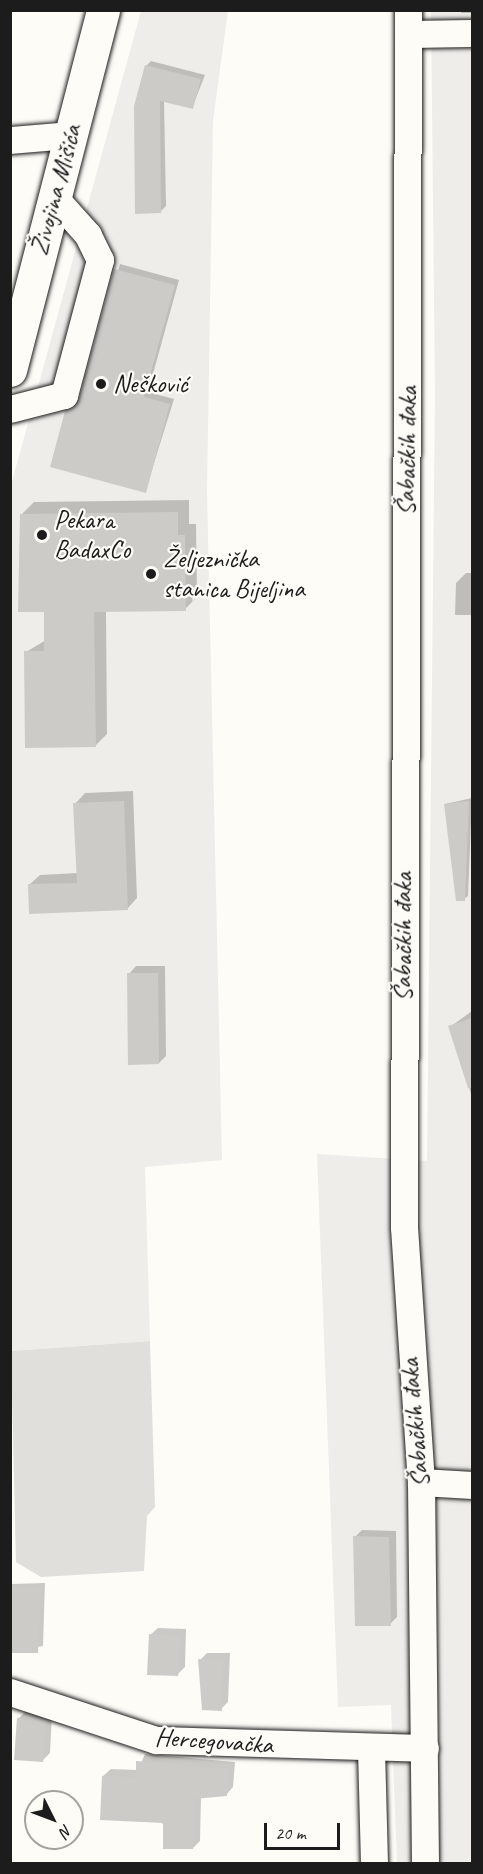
<!DOCTYPE html>
<meta charset="utf-8">
<style>
body{margin:0}
#map{position:relative;width:483px;height:1874px;overflow:hidden;background:#fdfcf7;font-family:Caveat,sans-serif}
div>[style]{position:absolute}
[style*='--x']{left:calc(var(--x)*1px);top:calc(var(--y)*1px);width:calc(var(--w)*1px);rotate:calc(var(--a)*1deg)}
.built>*{inset:0;background:#eeede9}
.green>*{inset:0;background:#e0dfdb}
.shadow>*{inset:0;background:#0003}
.building>*{inset:0;background:#cccbc8}
.roads{filter:drop-shadow(0 0 2px #1c1c1c) drop-shadow(0 0 2px #1c1c1c)}
.minor>*{height:27px;margin:-13.5px;padding:0 13.5px;transform-origin:13.5px;border-radius:13.5px;background:#fdfcf7}
.major>*{height:33px;margin:-16.5px;padding:0 16.5px;transform-origin:16.5px;border-radius:16.5px;background:#fdfcf7}
.dots>*{width:16px;height:16px;translate:-50% -50%;box-sizing:border-box;border:3px solid #fdfcf7;border-radius:50%}
span{translate:-50% -50%;white-space:nowrap;text-align:center;line-height:1.15;-webkit-text-stroke:4.5px #fdfcf7;paint-order:stroke}
.street-label{font-size:26px;color:#1c1c1c}
.poi-label{font-size:26px;color:#1c1c1c}
.left{translate:0 -50%;text-align:left}
.frame{position:absolute;inset:0;border:12px solid #1c1c1c;pointer-events:none}
.north{position:absolute;left:24px;top:1790px;width:60px;height:60px;box-sizing:border-box;background:#fdfcf7;border:2px solid #a3a29f;border-radius:50%;rotate:132deg;font-size:16px;font-weight:700;line-height:24px;text-align:center;color:#1c1c1c}
.north::after{content:'';display:block;margin:auto;width:21px;height:27px;background:#1c1c1c;clip-path:polygon(50% 0,100% 100%,50% 72%,0 100%)}
.scale{position:absolute;left:264px;top:1823px;width:76px;height:27px;box-sizing:border-box;border:3px solid #1c1c1c;border-top:0;padding-left:8px;font-size:18px;line-height:21px;white-space:nowrap;color:#1c1c1c;-webkit-text-stroke:4px #fdfcf7;paint-order:stroke}
</style>
<div id="map">
<div class="built">
<i style="clip-path:polygon(141px 11px,228px 11px,213px 121px,207px 491px,222px 1160px,145px 1167px,150px 1341px,11px 1351px,10px 489px)"></i>
<i style="clip-path:polygon(431px 11px,472px 11px,472px 1863px,397px 1863px,391px 1705px,338px 1707px,317px 1154px,427px 1161px,435px 394px)"></i>
</div>
<div class="green">
<i style="clip-path:polygon(150px 1341px,155px 1507px,147px 1516px,144px 1571px,41px 1577px,16px 1562px,11px 1351px)"></i>
</div>
<div class="shadow">
<i style="clip-path:polygon(461px 10px,472px 10px,472px 13px,461px 13px)"></i>
<i style="clip-path:polygon(151px 61px,205px 75px,192px 108px,164px 100px,166px 206px,161px 211px,146px 66px)"></i>
<i style="clip-path:polygon(120px 264px,179px 280px,148px 392px,174px 399px,145px 492px,81px 399px)"></i>
<i style="clip-path:polygon(189px 500px,189px 524px,196px 524px,197px 597px,185px 609px,106px 611px,107px 734px,95px 746px,26px 652px,46px 640px,45px 611px,22px 514px,34px 502px)"></i>
<i style="clip-path:polygon(466px 573px,472px 573px,472px 615px,455px 615px,456px 583px)"></i>
<i style="clip-path:polygon(133px 791px,137px 898px,127px 909px,29px 885px,40px 875px,78px 873px,75px 804px,85px 793px)"></i>
<i style="clip-path:polygon(472px 798px,468px 896px,464px 899px,445px 804px)"></i>
<i style="clip-path:polygon(136px 966px,165px 966px,166px 1056px,159px 1063px,129px 974px)"></i>
<i style="clip-path:polygon(472px 1011px,472px 1097px,450px 1027px)"></i>
<i style="clip-path:polygon(362px 1530px,396px 1531px,397px 1617px,390px 1624px,355px 1537px)"></i>
<i style="clip-path:polygon(45px 1583px,43px 1646px,10px 1652px,11px 1584px)"></i>
<i style="clip-path:polygon(158px 1628px,186px 1629px,185px 1667px,178px 1674px,150px 1635px)"></i>
<i style="clip-path:polygon(207px 1653px,230px 1653px,228px 1702px,221px 1709px,200px 1660px)"></i>
<i style="clip-path:polygon(25px 1712px,52px 1714px,50px 1753px,42px 1761px,18px 1719px)"></i>
<i style="clip-path:polygon(145px 1754px,235px 1762px,233px 1787px,226px 1795px,201px 1797px,200px 1841px,193px 1848px,103px 1776px,111px 1769px,138px 1770px)"></i>
</div>
<div class="building">
<i style="clip-path:polygon(145px 65px,201px 79px,193px 109px,160px 101px,161px 213px,135px 214px,134px 106px)"></i>
<i style="clip-path:polygon(114px 269px,175px 285px,144px 397px,170px 404px,146px 493px,50px 467px,65px 411px,79px 399px)"></i>
<i style="clip-path:polygon(178px 512px,178px 535px,185px 535px,186px 611px,94px 612px,96px 747px,25px 748px,24px 651px,44px 651px,44px 612px,18px 612px,20px 514px)"></i>
<i style="clip-path:polygon(124px 801px,128px 910px,29px 914px,28px 884px,77px 883px,73px 803px)"></i>
<i style="clip-path:polygon(469px 801px,465px 901px,456px 901px,444px 804px)"></i>
<i style="clip-path:polygon(127px 973px,158px 973px,159px 1064px,128px 1065px)"></i>
<i style="clip-path:polygon(472px 1018px,472px 1088px,468px 1088px,448px 1026px)"></i>
<i style="clip-path:polygon(353px 1536px,389px 1537px,391px 1626px,355px 1626px)"></i>
<i style="clip-path:polygon(41px 1587px,38px 1653px,10px 1653px,10px 1588px)"></i>
<i style="clip-path:polygon(149px 1634px,180px 1636px,178px 1676px,147px 1675px)"></i>
<i style="clip-path:polygon(198px 1659px,223px 1660px,222px 1711px,202px 1710px)"></i>
<i style="clip-path:polygon(17px 1718px,46px 1720px,43px 1762px,14px 1760px)"></i>
<i style="clip-path:polygon(136px 1761px,229px 1769px,227px 1796px,194px 1799px,193px 1849px,163px 1849px,163px 1823px,100px 1820px,102px 1776px,136px 1777px)"></i>
</div>
<div class="roads">
<div class="minor">
<i style="--x:408;--y:10;--w:1217;--a:90.19"></i>
<i style="--x:404;--y:1227;--w:256;--a:86.2"></i>
<i style="--x:421;--y:1482;--w:382;--a:89.4"></i>
<i style="--x:408;--y:34;--w:64;--a:-0.9"></i>
<i style="--x:10;--y:140;--w:60;--a:-4.8"></i>
<i style="--x:10;--y:409;--w:56;--a:-14.5"></i>
<i style="--x:64;--y:395;--w:140;--a:-75.1"></i>
<i style="--x:100;--y:260;--w:28;--a:-116"></i>
<i style="--x:88;--y:235;--w:51;--a:-131.8"></i>
<i style="--x:421;--y:1482;--w:51;--a:3.4"></i>
<i style="--x:10;--y:1692;--w:154;--a:18.2"></i>
<i style="--x:156;--y:1740;--w:269;--a:1.7"></i>
<i style="--x:371;--y:1749;--w:115;--a:88.5"></i>
</div>
<div class="major">
<i style="--x:10;--y:370;--w:372;--a:-75.5"></i>
</div>
</div>
<div class="dots">
<i style="left:101px;top:384px;background:#1c1c1c"></i>
<i style="left:42px;top:535px;background:#1c1c1c"></i>
<i style="left:151px;top:574px;background:#1c1c1c"></i>
</div>
<div class="street-label">
<span style="left:56px;top:190px;rotate:-75deg">Živojina Mišića</span>
<span style="left:407px;top:451px;rotate:-89deg">Šabačkih đaka</span>
<span style="left:403px;top:937px;rotate:-90deg">Šabačkih đaka</span>
<span style="left:415px;top:1423px;rotate:-95deg">Šabačkih đaka</span>
<span style="left:214px;top:1741px;rotate:4deg">Hercegovačka</span>
</div>
<div class="poi-label">
<span class="left" style="left:113px;top:384px">Nešković</span>
<span class="left" style="left:54px;top:535px">Pekara<br>BadaxCo</span>
<span class="left" style="left:163px;top:574px">Željeznička<br>stanica Bijeljina</span>
</div>
<div class="frame"></div>
<div class="north">N</div>
<div class="scale">20 m</div>
</div>
